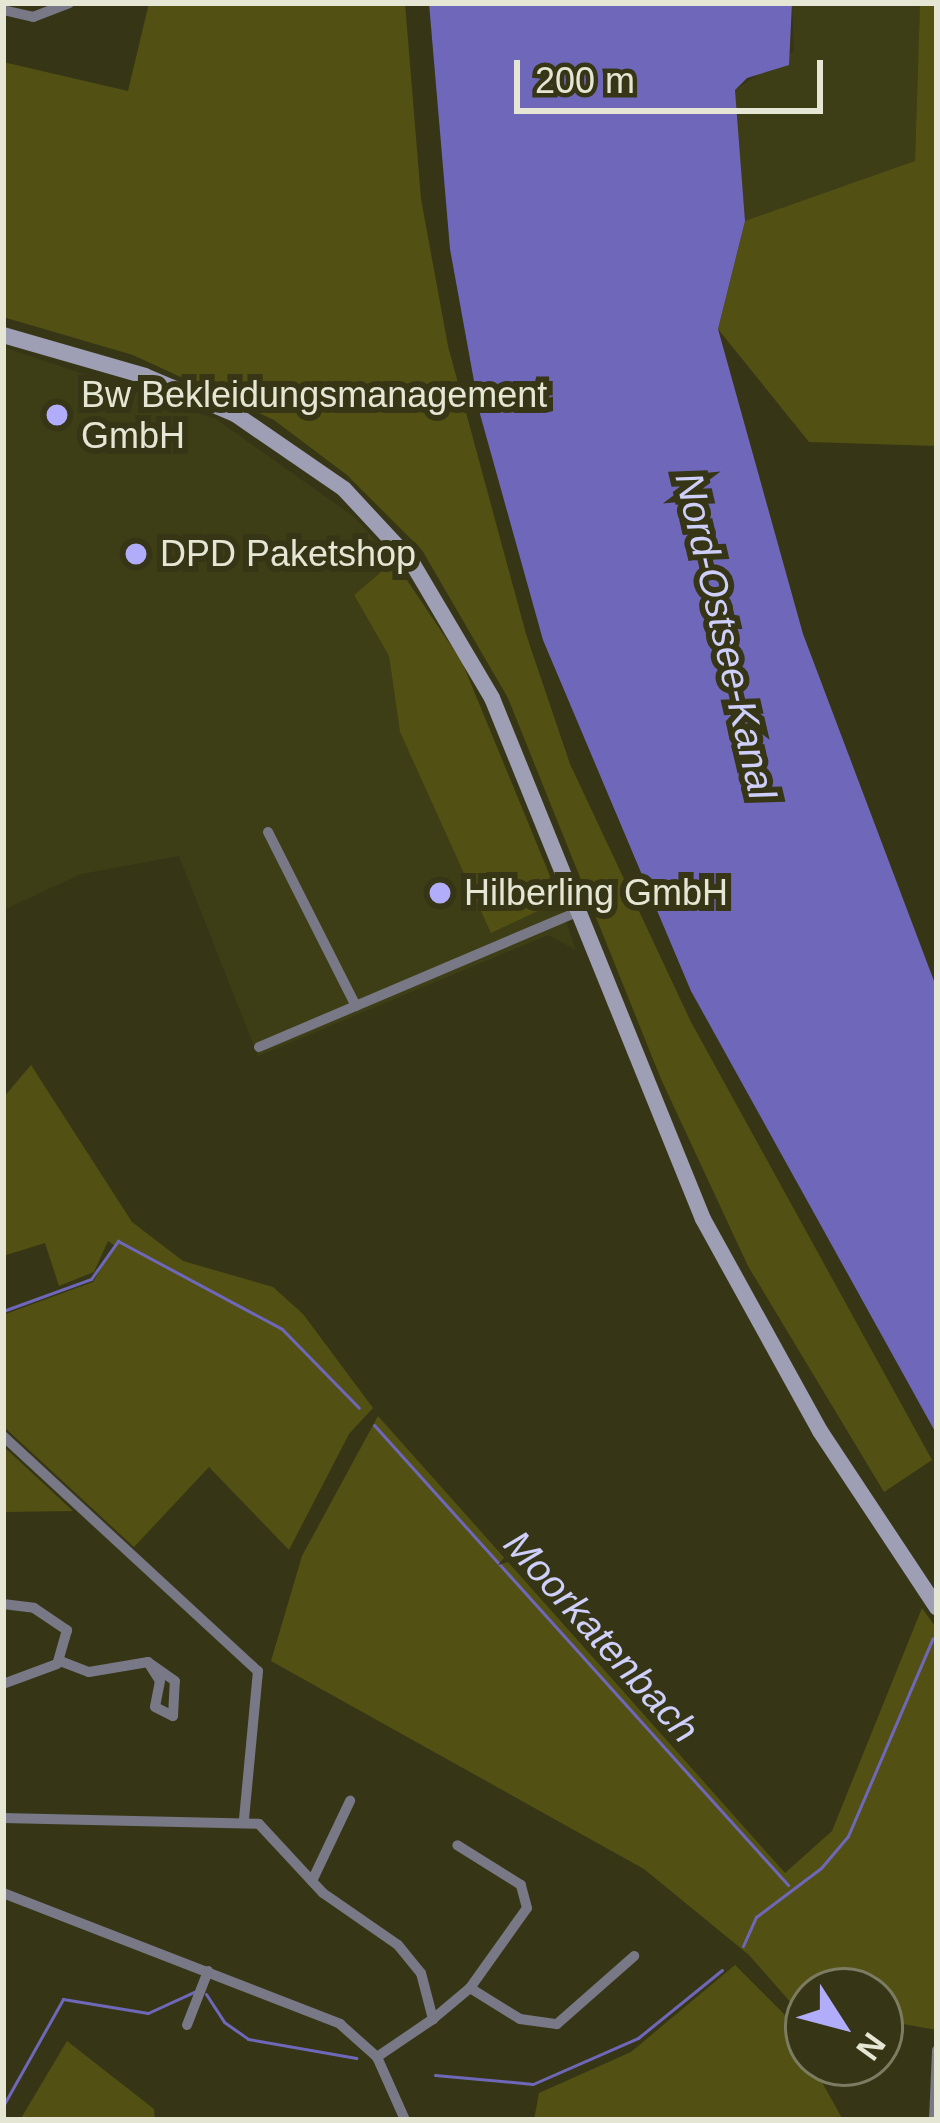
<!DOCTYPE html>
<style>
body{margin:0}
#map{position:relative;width:940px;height:2123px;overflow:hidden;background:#363616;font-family:Helvetica,sans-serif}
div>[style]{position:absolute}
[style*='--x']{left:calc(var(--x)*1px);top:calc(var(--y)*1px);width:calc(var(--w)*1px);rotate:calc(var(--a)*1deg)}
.built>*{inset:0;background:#3e3e16}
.green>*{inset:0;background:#525113}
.water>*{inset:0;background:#6f68ba}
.stream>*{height:3px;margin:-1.5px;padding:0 1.5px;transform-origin:1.5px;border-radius:1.5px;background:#6f68ba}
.street>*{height:10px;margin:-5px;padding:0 5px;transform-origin:5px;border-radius:5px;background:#787886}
.secondary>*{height:16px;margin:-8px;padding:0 8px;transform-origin:8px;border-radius:8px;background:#9e9eb5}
.dots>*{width:33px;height:33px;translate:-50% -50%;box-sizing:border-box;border:6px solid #363616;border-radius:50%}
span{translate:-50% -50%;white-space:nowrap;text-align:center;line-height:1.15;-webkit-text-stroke:12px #363616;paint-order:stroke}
.poi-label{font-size:36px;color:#e5e6d4}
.left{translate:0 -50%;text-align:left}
.water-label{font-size:39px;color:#cfcffb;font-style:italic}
.frame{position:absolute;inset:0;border:6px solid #e5e6d4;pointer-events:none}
.north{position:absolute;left:784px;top:1967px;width:120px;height:120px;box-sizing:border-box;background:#363616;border:3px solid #7c7c62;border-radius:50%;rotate:126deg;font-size:33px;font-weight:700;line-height:48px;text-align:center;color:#e5e6d4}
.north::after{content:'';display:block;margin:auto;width:42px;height:54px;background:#b1adfa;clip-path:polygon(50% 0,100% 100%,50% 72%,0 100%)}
.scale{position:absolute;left:514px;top:60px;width:309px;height:54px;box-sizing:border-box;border:6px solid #e5e6d4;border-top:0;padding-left:15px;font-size:36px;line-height:42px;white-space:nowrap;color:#e5e6d4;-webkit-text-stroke:9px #363616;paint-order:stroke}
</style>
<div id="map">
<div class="built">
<i style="clip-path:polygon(792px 3px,920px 3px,915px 162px,745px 221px,735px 90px,794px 51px)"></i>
<i style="clip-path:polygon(3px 347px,216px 419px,354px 517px,394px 561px,354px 595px,389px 656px,400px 732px,491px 932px,549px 892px,550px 876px,576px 950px,548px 935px,258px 1056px,179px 856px,81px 874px,3px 910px)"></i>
</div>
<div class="green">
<i style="clip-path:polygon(149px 3px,405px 3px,421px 199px,448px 346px,526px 634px,570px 764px,691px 1022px,932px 1460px,884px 1492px,748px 1266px,661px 1079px,508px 698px,422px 550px,347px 475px,274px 420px,133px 355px,3px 317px,3px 62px,128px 91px)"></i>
<i style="clip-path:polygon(920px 3px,937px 3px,937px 446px,809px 442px,718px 329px,745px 221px,915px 161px)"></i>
<i style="clip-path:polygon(394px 561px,462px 662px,550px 876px,540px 910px,491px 933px,400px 732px,389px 656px,354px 595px)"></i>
<i style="clip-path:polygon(31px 1065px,132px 1222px,183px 1261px,273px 1287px,303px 1314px,373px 1408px,349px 1434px,289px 1550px,209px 1467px,134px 1547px,3px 1426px,3px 1315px,93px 1282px,115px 1246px,108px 1241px,94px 1272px,59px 1286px,45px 1243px,3px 1256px,3px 1098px)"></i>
<i style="clip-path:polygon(378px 1416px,785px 1873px,832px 1831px,922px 1608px,937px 1629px,937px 2030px,880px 2020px,880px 1991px,808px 1991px,808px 2007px,792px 2004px,749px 1955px,644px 1869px,271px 1661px,302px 1556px)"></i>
<i style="clip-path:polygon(3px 1446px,73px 1511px,3px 1512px)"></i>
<i style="clip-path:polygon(735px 1965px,784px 2014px,843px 2120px,534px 2120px,539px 2093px,631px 2052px)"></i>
<i style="clip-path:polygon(67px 2041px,154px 2109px,155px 2120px,20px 2120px)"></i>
</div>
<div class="water">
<i style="clip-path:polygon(429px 3px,792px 3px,789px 65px,747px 78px,735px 90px,745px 221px,718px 329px,803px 634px,937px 989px,937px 1435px,691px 991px,543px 640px,480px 414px,450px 249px)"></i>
</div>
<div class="stream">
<i style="--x:3;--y:1311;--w:94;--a:-20"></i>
<i style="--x:91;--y:1279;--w:47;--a:-54.6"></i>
<i style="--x:118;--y:1241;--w:186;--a:28.2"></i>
<i style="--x:282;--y:1329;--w:110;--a:45.7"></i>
<i style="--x:374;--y:1425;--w:619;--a:48.01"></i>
<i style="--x:743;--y:1946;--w:32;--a:-66"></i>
<i style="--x:756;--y:1917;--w:81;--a:-37"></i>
<i style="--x:821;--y:1868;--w:42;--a:-49.8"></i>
<i style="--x:848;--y:1836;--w:215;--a:-66.8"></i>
<i style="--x:206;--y:1994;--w:33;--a:57"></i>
<i style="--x:224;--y:2022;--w:29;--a:35"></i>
<i style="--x:248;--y:2039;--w:110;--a:10"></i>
<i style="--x:435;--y:2075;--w:98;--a:5.2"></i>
<i style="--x:533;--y:2084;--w:115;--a:-23.7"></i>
<i style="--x:638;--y:2038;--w:108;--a:-39"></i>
<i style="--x:3;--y:2106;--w:123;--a:-60.7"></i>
<i style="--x:63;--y:1999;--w:86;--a:9.4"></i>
<i style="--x:148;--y:2013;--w:55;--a:-24.7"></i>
</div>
<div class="street">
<i style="--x:3;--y:10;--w:31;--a:13"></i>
<i style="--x:33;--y:17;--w:39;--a:-21"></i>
<i style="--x:268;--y:832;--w:195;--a:63.2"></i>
<i style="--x:259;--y:1047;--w:343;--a:-23"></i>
<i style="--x:3;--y:1436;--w:347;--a:42.7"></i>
<i style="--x:258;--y:1671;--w:149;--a:95.4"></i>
<i style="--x:3;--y:1604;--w:31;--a:7"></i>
<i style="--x:34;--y:1608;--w:40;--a:34"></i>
<i style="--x:67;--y:1630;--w:35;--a:106"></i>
<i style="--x:57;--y:1664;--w:58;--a:159.7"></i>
<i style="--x:60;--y:1661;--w:31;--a:21"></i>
<i style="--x:89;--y:1672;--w:60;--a:-9.6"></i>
<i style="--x:148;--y:1662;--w:22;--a:58"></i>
<i style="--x:160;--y:1681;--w:26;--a:101"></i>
<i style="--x:155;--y:1707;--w:20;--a:27"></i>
<i style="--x:173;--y:1716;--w:35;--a:-87"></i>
<i style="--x:175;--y:1681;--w:33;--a:-145"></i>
<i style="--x:3;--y:1818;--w:256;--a:1.3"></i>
<i style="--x:259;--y:1824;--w:94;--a:47.2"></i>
<i style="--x:323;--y:1893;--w:91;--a:34.7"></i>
<i style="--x:398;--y:1945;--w:36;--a:51"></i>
<i style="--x:421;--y:1973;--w:48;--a:75.4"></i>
<i style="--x:433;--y:2019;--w:68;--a:145.8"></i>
<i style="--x:312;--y:1881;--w:89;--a:-64.6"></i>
<i style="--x:3;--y:1893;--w:362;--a:21.2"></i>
<i style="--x:340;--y:2024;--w:50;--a:41.7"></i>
<i style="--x:377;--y:2057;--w:69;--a:66"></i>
<i style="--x:470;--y:1988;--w:59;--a:31.8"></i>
<i style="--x:520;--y:2019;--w:37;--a:8"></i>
<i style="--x:557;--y:2024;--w:103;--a:-41.4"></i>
<i style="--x:433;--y:2019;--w:48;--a:-40"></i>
<i style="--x:470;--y:1988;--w:98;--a:-54.5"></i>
<i style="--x:527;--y:1908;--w:24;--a:-105"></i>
<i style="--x:521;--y:1885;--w:75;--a:-148"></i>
<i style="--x:187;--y:2025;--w:58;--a:-68.7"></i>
<i style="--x:934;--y:2120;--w:70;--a:-87.5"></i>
</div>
<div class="secondary">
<i style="--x:3;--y:335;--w:148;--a:16.1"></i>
<i style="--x:145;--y:376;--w:98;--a:22.9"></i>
<i style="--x:235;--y:414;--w:132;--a:34.5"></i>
<i style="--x:344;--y:489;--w:98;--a:47.1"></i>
<i style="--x:411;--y:561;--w:159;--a:59.4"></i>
<i style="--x:492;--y:698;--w:562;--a:67.95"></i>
<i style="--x:703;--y:1219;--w:242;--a:61.1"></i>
<i style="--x:820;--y:1431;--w:212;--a:56.5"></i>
</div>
<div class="dots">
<i style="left:57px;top:415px;background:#b1adfa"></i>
<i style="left:136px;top:554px;background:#b1adfa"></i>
<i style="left:440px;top:893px;background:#b1adfa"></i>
</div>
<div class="poi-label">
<span class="left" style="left:81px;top:415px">Bw Bekleidungsmanagement<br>GmbH</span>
<span class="left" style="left:160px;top:554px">DPD Paketshop</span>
<span class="left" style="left:464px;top:893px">Hilberling GmbH</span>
</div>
<div class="water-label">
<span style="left:725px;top:636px;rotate:77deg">Nord-Ostsee-Kanal</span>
<span style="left:601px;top:1637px;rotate:48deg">Moorkatenbach</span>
</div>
<div class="frame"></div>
<div class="north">N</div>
<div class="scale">200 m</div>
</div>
